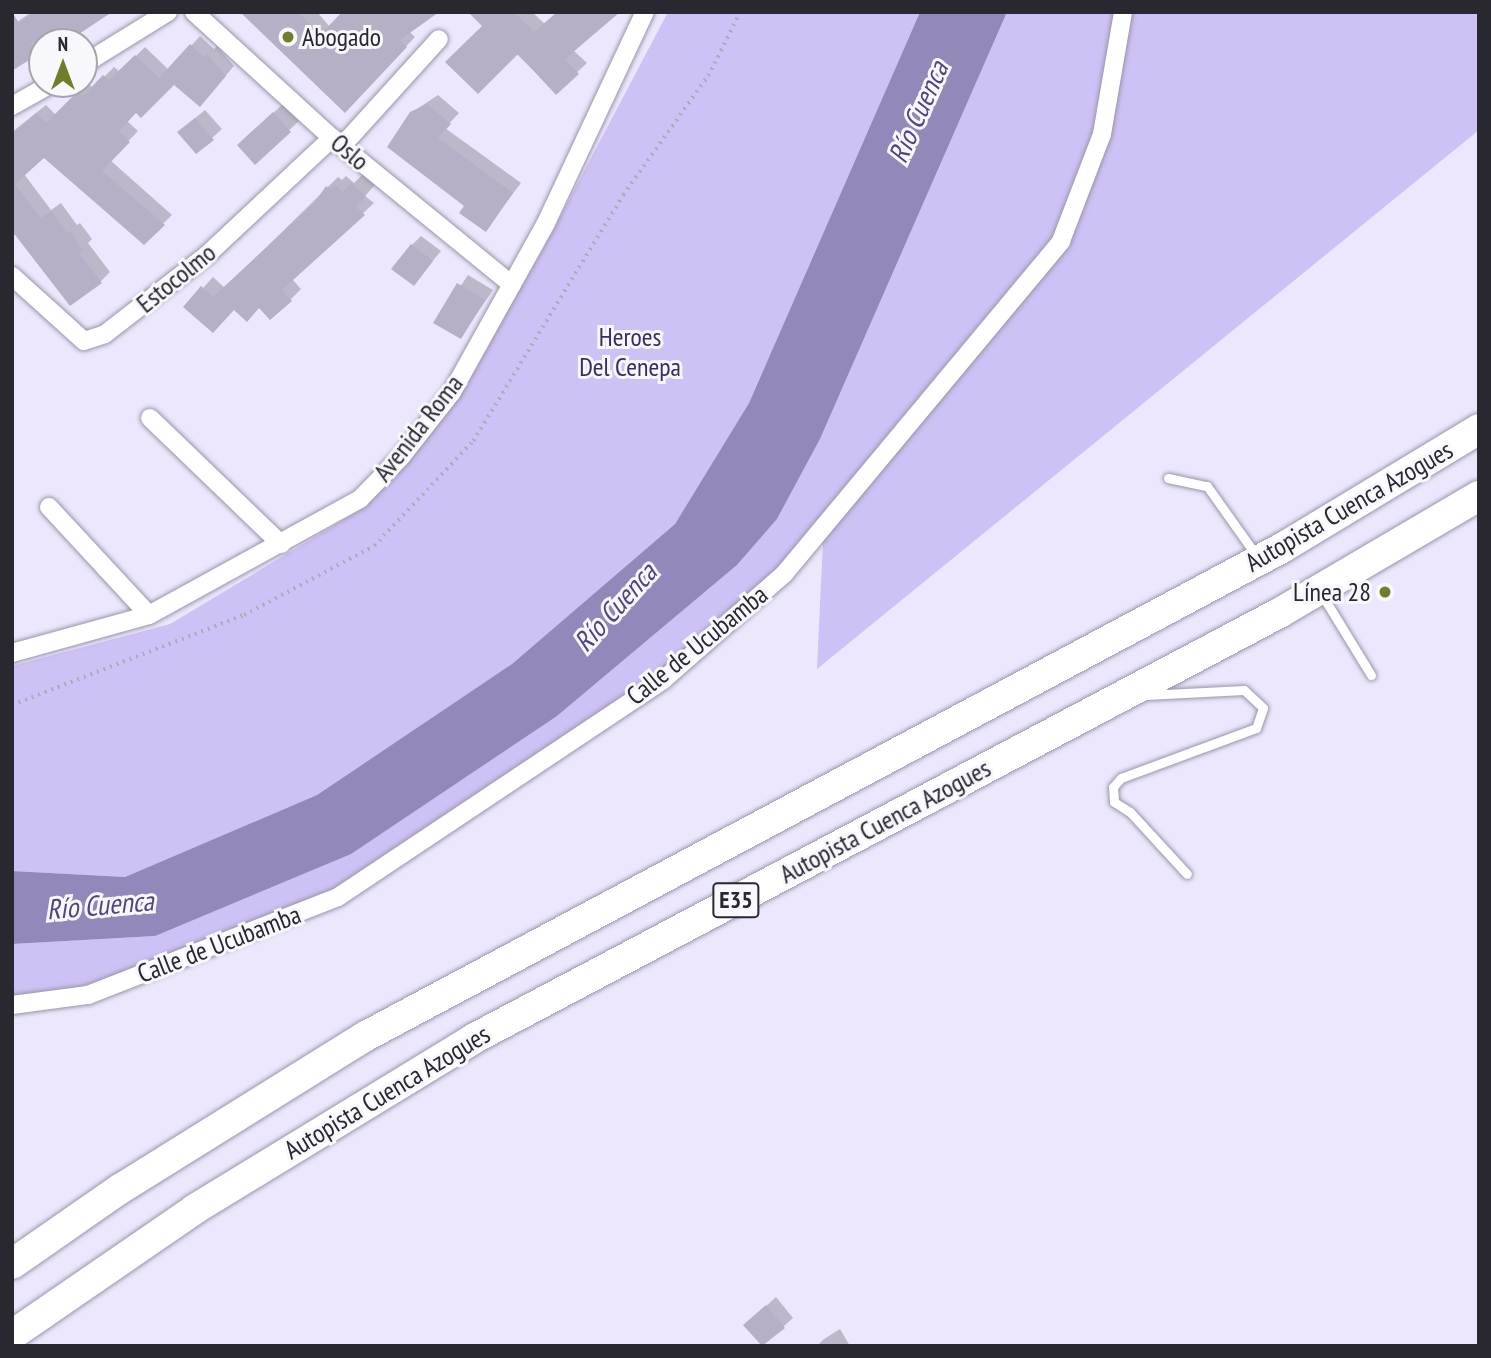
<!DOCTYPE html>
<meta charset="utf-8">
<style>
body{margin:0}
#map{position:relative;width:1491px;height:1358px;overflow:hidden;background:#ece7fd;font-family:"PT Sans Narrow",sans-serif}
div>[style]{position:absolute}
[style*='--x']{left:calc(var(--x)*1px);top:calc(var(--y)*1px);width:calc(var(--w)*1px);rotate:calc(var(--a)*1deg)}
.green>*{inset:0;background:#cec1f5}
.water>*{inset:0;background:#9487ba}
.shadow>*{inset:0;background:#0003}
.building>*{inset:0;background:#b5b0c5}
.path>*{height:3.5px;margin-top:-1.75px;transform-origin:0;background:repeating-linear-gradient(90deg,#afabbc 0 2px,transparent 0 7px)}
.roads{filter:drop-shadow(0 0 2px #9995a9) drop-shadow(0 0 2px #9995a9)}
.service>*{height:9px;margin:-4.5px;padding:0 4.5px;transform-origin:4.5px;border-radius:4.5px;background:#fff}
.minor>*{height:18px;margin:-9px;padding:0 9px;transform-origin:9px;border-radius:9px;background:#fff}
.trunk>*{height:30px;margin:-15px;padding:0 15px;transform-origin:15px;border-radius:15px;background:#fff}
.dots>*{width:19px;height:19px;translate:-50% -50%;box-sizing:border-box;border:4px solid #f8f7fc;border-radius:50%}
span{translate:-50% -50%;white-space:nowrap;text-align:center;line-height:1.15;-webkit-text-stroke:6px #f8f7fc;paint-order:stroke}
.shield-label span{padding:2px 5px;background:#f8f7fc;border:2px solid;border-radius:5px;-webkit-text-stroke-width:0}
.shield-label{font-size:24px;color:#29272f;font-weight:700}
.poi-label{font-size:26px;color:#29272f}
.left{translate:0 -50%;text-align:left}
.right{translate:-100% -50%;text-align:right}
.street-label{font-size:26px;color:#29272f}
.park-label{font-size:26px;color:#3e2867}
.water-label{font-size:28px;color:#564182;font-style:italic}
.frame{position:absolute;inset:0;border:14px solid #29272f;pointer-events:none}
.north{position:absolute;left:28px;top:28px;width:70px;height:70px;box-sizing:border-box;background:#f8f7fc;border:2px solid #a5a4aa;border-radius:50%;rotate:0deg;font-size:19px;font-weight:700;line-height:28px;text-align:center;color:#29272f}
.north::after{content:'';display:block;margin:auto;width:24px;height:32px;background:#727d29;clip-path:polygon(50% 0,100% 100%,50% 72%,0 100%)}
</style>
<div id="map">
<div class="green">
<i style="clip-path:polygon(668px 12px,920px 12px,749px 403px,675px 524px,512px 664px,317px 795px,125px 877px,12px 871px,12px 666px,170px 624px,365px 507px,453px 406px,543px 249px)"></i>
<i style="clip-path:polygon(1007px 12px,1123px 12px,1102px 134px,1061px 241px,784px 574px,663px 680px,338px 897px,88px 995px,12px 1005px,12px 944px,155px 936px,557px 716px,737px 565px,777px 519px,820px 439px)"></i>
<i style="clip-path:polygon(1130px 12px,1479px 12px,1479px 130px,817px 669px,823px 540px,1066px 245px)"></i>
</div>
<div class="water">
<i style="clip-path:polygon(920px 12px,1007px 12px,820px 439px,777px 519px,737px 565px,557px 716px,351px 854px,155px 936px,12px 944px,12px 871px,125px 877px,317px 795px,512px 664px,675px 524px,749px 403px)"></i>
</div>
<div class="shadow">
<i style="clip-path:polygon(32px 12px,104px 12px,58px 42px,42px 42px,42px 52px,12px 71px,12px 25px)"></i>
<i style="clip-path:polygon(243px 12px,317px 12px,330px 27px,409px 31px,415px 37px,345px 110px)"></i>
<i style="clip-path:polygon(473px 12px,532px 12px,587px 63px,556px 92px)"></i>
<i style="clip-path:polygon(200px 36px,214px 49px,217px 46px,234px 66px,209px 95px,174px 82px,136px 111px,127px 121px,138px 131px,110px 160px,172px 215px,144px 242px,44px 156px,24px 174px,51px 210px,61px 203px,77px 225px,80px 223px,92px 239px,88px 243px,110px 272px,101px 281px,12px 233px,12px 132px,46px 105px,56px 115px,88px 83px,93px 88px,114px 67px,120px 72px,145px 47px,169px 70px)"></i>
<i style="clip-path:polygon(438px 95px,459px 113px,445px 128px,521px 183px,486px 229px,466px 206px,411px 113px)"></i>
<i style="clip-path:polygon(283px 104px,299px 121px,255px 162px,248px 136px)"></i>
<i style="clip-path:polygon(205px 110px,222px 129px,212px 138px,189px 123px)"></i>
<i style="clip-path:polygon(363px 174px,375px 185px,365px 196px,374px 203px,292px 279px,301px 289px,290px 300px,234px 308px,223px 321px,203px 288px,213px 277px,225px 288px,338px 177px,342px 180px,346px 176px,354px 183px)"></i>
<i style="clip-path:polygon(421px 236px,441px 251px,414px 283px,412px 245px)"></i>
<i style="clip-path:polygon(468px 275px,493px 290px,461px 337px,436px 322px)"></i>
<i style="clip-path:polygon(776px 1297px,793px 1318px,763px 1345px,755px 1316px)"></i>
<i style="clip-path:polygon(840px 1329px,850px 1346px,817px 1346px,824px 1339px)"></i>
</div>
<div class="building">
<i style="clip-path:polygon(12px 12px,19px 23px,36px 12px,112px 12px,67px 42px,30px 42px,38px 54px,12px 70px)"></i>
<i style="clip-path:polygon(240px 12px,299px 12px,320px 35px,342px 12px,439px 12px,400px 40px,407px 47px,345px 113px)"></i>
<i style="clip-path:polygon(468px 12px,514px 12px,534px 32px,557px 12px,620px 12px,565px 59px,579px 74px,556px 95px,518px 54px,478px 94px,445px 62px,482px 26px)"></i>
<i style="clip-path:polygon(190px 44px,204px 57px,207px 54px,226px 76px,200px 107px,174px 85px,141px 118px,136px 113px,119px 131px,130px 142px,102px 171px,165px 225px,144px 245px,44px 158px,15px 184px,41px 218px,51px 211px,67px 233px,70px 231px,83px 250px,79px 253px,102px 283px,70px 306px,12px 231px,12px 135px,36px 113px,46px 123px,78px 91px,83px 96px,103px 75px,109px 80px,135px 55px,159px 78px)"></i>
<i style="clip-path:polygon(427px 104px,451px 124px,438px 138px,513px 193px,486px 232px,459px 213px,464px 206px,387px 147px,410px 112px)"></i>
<i style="clip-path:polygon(273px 112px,291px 132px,255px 165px,237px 145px)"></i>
<i style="clip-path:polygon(195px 118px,214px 140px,196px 154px,177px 132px)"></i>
<i style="clip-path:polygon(351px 183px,366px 196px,356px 207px,365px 215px,282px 290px,292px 301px,270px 320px,259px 308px,247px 322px,234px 310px,213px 333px,183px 307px,201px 286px,213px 297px,315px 202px,326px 186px,331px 189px,334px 185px,343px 192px)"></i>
<i style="clip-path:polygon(411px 244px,433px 261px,414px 286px,391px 269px)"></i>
<i style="clip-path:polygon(457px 283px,485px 300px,461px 339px,433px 323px)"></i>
<i style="clip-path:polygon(766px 1305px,785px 1328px,762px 1346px,743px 1325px)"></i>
</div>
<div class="path">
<i style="--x:12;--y:705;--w:249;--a:-21.2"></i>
<i style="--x:244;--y:615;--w:147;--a:-28"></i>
<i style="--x:374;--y:546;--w:144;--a:-46.7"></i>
<i style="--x:473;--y:441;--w:288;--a:-58.6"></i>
<i style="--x:623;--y:195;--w:146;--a:-54.5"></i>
<i style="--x:708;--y:76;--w:72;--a:-63.4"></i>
</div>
<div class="roads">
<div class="service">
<i style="--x:1168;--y:478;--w:40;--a:12"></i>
<i style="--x:1207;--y:486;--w:85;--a:54.6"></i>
<i style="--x:1322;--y:595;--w:94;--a:58.5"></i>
<i style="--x:1146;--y:695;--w:98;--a:-2.9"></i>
<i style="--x:1244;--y:690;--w:26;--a:43"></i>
<i style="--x:1263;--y:708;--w:21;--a:109"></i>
<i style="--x:1256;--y:728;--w:144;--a:159.7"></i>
<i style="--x:1121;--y:778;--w:12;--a:132"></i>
<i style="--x:1113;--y:787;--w:15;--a:86"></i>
<i style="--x:1114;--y:802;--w:19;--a:32"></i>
<i style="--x:1130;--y:812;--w:84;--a:47.4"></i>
</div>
<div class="minor">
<i style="--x:194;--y:12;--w:187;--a:42.4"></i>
<i style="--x:332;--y:138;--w:232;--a:39.2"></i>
<i style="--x:84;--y:64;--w:99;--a:-31.8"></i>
<i style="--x:12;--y:106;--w:45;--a:-29.4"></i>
<i style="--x:342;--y:146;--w:144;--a:-47.8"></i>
<i style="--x:12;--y:276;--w:97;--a:42.1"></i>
<i style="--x:84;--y:341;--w:22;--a:-18"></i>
<i style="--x:105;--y:334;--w:130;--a:-37.8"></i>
<i style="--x:208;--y:254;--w:170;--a:-43.1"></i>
<i style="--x:150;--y:418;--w:182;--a:43.9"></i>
<i style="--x:49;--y:507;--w:147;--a:47.2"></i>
<i style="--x:12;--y:653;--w:142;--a:-15.5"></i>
<i style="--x:149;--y:615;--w:241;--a:-28.8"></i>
<i style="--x:360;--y:499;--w:59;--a:-45.7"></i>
<i style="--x:401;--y:457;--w:83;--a:-51.9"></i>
<i style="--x:452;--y:392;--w:193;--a:-60.9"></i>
<i style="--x:546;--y:223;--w:233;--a:-64.9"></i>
<i style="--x:12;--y:1005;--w:77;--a:-7.5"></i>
<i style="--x:88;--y:995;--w:269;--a:-21.4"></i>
<i style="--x:338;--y:897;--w:391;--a:-33.7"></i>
<i style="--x:663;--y:680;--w:161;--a:-41.2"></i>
<i style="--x:784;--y:574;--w:433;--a:-50.2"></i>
<i style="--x:1061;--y:241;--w:115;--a:-69"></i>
<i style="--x:1102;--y:134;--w:124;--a:-80.2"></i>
</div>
<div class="trunk">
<i style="--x:12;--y:1264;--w:131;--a:-34.8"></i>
<i style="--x:120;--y:1189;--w:290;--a:-31.9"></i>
<i style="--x:366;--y:1036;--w:1038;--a:-28.05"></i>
<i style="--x:1282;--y:548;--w:230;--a:-31.1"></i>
<i style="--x:12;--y:1335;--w:222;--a:-34.5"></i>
<i style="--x:195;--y:1209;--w:326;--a:-31.4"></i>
<i style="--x:473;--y:1039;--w:914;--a:-27.85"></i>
<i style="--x:1281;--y:612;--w:229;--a:-30.4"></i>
</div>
</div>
<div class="dots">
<i style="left:288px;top:37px;background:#727d29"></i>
<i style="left:1385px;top:592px;background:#727d29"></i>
</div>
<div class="shield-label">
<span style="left:736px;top:900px">E35</span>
</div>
<div class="poi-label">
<span class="left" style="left:302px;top:37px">Abogado</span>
<span class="right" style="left:1371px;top:592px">Línea 28</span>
</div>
<div class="street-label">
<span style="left:350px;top:152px;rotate:40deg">Oslo</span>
<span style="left:176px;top:278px;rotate:-39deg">Estocolmo</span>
<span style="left:418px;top:428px;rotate:-52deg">Avenida Roma</span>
<span style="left:1349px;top:506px;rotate:-30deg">Autopista Cuenca Azogues</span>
<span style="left:697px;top:645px;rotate:-39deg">Calle de Ucubamba</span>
<span style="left:885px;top:821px;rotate:-28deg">Autopista Cuenca Azogues</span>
<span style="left:219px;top:944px;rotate:-21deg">Calle de Ucubamba</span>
<span style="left:387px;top:1092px;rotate:-31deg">Autopista Cuenca Azogues</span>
</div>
<div class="park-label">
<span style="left:630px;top:352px">Heroes<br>Del Cenepa</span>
</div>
<div class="water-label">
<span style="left:918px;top:112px;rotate:-66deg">Río Cuenca</span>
<span style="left:615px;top:607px;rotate:-48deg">Río Cuenca</span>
<span style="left:100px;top:905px;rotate:-5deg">Río Cuenca</span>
</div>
<div class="frame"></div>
<div class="north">N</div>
</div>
